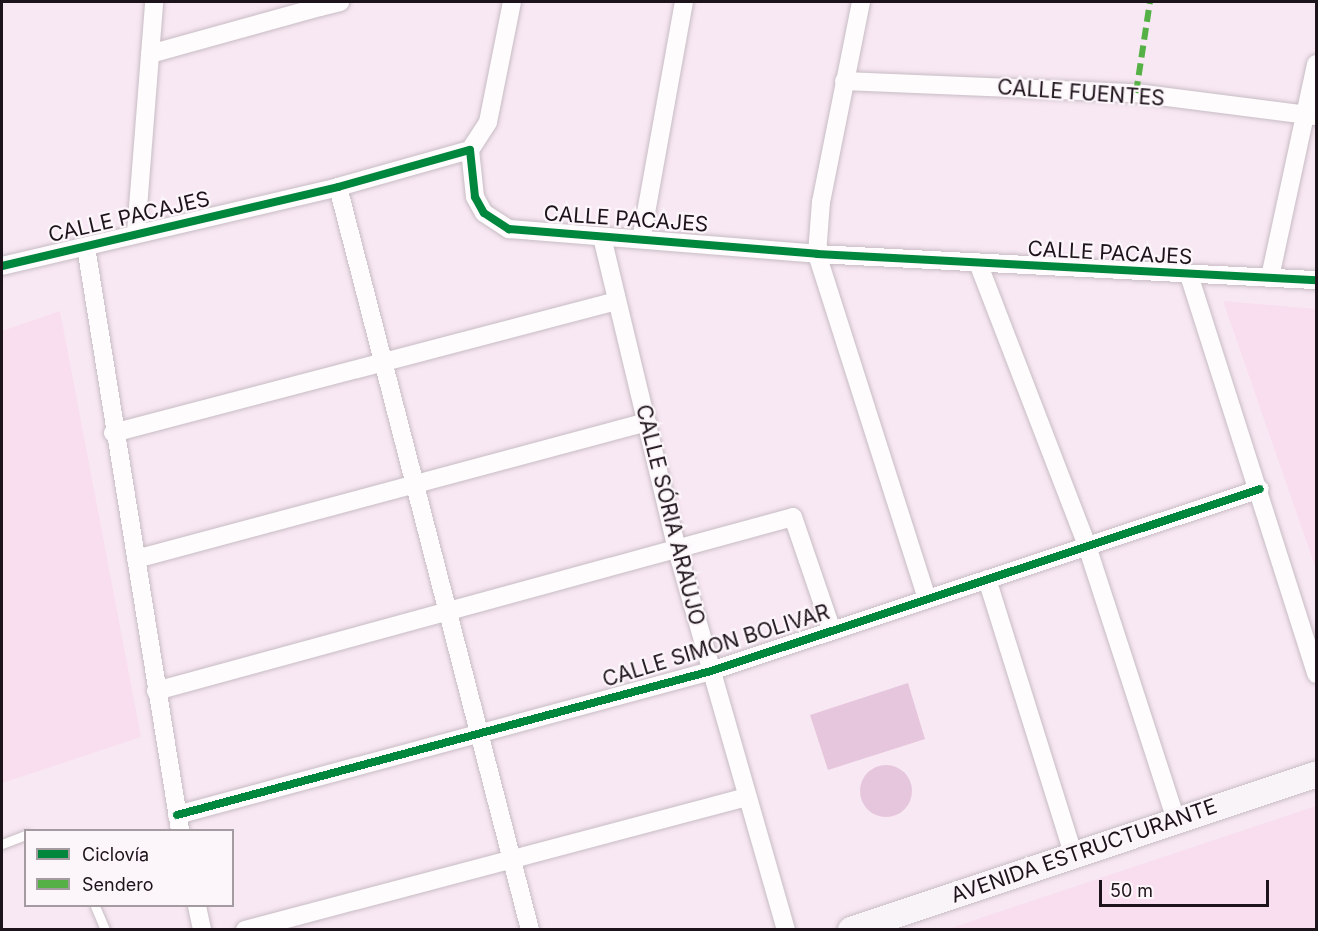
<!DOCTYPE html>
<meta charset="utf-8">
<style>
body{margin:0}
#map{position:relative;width:1318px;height:931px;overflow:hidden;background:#f8e8f3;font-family:Inter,sans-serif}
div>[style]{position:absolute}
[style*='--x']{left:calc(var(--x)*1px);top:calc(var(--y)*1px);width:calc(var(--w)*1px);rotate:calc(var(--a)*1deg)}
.built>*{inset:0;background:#f9def0}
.green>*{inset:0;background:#e6c6dc}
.round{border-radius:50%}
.roads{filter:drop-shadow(0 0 2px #c8bcc4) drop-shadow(0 0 2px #c8bcc4)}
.lane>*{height:9px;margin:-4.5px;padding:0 4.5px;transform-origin:4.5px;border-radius:4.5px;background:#fefcfd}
.street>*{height:18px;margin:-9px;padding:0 9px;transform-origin:9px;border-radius:9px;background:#fefcfd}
.secondary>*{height:26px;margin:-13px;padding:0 13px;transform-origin:13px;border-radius:13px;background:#f9f4f7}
.quiet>*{height:6px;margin-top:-3px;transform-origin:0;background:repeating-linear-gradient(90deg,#55b145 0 12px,transparent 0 18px)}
.cycleway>*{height:8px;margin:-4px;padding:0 4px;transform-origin:4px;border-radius:4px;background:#00873e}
span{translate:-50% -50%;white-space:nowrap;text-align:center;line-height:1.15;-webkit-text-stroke:4.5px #fcf6fa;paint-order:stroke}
.street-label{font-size:21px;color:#1d131a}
.frame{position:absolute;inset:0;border:3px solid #1d131a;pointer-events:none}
.legend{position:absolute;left:24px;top:829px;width:210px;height:78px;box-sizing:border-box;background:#fcf6fa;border:2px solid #a39ba0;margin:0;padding:8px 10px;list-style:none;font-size:18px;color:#1d131a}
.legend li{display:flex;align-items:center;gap:12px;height:30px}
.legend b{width:30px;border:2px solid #a39ba0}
.scale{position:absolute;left:1099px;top:880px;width:170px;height:27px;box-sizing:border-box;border:3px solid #1d131a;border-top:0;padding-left:8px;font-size:18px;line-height:21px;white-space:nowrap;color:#1d131a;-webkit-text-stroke:4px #fcf6fa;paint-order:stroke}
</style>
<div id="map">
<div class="built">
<i style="clip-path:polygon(1223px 301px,1316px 309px,1316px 569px)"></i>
<i style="clip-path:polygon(60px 311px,141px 737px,2px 783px,2px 331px)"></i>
<i style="clip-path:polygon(1316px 806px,1316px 929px,948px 929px)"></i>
</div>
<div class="green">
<i style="clip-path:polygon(908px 683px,925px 739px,828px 770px,810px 715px)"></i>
<i class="round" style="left:860px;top:765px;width:52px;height:52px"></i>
</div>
<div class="roads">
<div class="lane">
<i style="--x:2;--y:844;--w:26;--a:-21"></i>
<i style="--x:95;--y:906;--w:26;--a:67"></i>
</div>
<div class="street">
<i style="--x:320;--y:2;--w:5;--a:90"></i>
<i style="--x:320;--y:7;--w:21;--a:-14"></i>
<i style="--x:861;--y:2;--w:204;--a:101.3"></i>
<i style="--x:821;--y:202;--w:52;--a:94.4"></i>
<i style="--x:817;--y:254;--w:362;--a:72.3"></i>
<i style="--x:150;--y:54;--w:176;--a:-15.5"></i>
<i style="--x:844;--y:81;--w:292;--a:2.4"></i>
<i style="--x:1136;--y:93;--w:181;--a:7.3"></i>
<i style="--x:470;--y:150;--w:33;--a:-57"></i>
<i style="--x:488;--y:122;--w:122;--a:-78.7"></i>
<i style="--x:338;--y:187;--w:767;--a:75.51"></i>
<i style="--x:136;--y:233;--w:232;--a:-85.5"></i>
<i style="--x:642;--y:235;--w:237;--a:-79.8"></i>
<i style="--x:602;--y:237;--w:322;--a:76.5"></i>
<i style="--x:677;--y:550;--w:395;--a:74"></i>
<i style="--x:86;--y:247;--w:591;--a:80.84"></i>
<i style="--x:978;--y:263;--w:303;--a:68.9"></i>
<i style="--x:1087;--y:546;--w:288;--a:72"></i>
<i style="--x:2;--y:266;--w:345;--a:-13.2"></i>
<i style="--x:338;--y:187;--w:137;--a:-15.7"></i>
<i style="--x:470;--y:150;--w:47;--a:83.9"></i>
<i style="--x:475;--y:197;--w:18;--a:61"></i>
<i style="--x:484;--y:213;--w:30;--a:33"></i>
<i style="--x:509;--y:229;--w:309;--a:4.6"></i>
<i style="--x:817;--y:254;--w:500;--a:3"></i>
<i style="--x:1189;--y:275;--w:419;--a:72.3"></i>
<i style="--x:1270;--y:277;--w:218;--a:-77.8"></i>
<i style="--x:113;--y:433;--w:517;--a:-14.68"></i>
<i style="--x:136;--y:559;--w:529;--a:-15.01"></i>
<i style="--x:987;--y:579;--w:288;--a:72.6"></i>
<i style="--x:156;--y:691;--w:660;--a:-15.28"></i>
<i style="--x:793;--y:517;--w:120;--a:71.1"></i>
<i style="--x:177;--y:815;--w:553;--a:-15.09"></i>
<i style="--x:711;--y:671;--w:578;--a:-18.34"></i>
<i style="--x:197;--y:906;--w:25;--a:78"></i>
<i style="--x:245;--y:930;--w:519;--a:-14.84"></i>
</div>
<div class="secondary">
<i style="--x:851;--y:930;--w:490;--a:-18.5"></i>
</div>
</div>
<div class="quiet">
<i style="--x:1136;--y:93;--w:92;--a:-81.3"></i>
</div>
<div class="cycleway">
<i style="--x:2;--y:266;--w:345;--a:-13.2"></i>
<i style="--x:338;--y:187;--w:137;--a:-15.7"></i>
<i style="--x:470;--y:150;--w:47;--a:83.9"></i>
<i style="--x:475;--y:197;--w:18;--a:61"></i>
<i style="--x:484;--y:213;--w:30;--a:33"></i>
<i style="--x:509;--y:229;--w:309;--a:4.6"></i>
<i style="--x:817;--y:254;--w:500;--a:3"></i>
<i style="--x:177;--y:815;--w:553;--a:-15.09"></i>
<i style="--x:711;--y:671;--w:578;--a:-18.34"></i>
</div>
<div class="street-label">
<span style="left:1081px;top:93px;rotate:4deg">CALLE FUENTES</span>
<span style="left:129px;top:217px;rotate:-13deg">CALLE PACAJES</span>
<span style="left:626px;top:219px;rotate:4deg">CALLE PACAJES</span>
<span style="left:1110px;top:253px;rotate:3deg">CALLE PACAJES</span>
<span style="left:670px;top:515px;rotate:76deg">CALLE SÓRIA ARAUJO</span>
<span style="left:716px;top:646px;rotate:-17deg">CALLE SIMON BOLIVAR</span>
<span style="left:1084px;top:851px;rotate:-19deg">AVENIDA ESTRUCTURANTE</span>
</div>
<div class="frame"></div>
<ul class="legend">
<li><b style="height:8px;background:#00873e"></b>Ciclovía</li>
<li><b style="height:8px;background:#55b145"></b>Sendero</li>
</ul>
<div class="scale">50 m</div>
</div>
